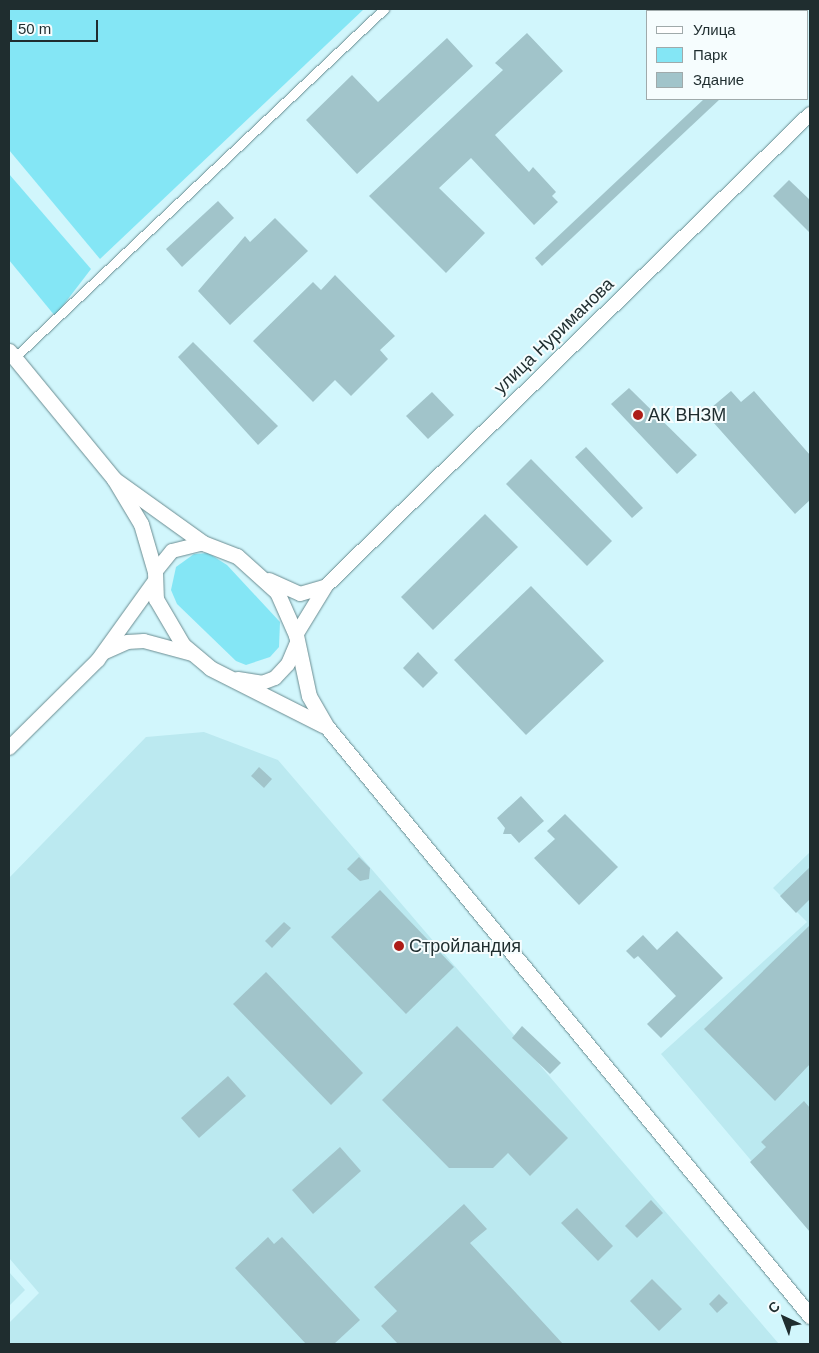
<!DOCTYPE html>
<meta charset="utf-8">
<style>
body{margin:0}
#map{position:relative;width:819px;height:1353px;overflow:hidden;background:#d1f6fc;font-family:Arial,sans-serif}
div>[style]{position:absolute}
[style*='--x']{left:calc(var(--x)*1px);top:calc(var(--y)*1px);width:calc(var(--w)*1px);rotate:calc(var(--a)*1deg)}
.built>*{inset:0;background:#bbe9f0}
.green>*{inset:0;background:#84e6f5}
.building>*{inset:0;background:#a1c4ca}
.roads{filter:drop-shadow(0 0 1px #6a8c91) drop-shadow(0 0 1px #6a8c91)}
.street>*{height:9px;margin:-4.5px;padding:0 4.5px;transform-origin:4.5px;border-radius:4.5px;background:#fff}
.secondary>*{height:14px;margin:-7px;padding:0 7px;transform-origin:7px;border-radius:7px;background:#fff}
.primary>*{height:15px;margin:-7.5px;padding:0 7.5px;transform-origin:7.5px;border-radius:7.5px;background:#fff}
.dots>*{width:14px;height:14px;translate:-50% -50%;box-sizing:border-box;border:2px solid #f6fdfe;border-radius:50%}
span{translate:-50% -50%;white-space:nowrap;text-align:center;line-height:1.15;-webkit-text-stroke:4px #f6fdfe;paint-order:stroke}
.street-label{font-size:18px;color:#1f2d2f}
.poi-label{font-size:18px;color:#1f2d2f}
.left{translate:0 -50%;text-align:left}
.frame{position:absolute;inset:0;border:10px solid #1f2d2f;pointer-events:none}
.legend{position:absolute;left:646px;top:10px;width:162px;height:90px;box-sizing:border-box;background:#f6fdfe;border:1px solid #a0aaab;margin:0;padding:6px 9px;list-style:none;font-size:15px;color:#1f2d2f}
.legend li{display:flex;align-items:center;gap:10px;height:25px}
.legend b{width:25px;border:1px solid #a0aaab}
.north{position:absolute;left:759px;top:1293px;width:50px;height:50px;-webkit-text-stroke:4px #f6fdfe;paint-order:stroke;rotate:317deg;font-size:14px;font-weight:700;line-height:20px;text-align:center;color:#1f2d2f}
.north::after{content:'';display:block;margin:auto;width:18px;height:22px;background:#1f2d2f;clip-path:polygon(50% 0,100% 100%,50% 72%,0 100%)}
.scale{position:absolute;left:10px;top:20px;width:88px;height:22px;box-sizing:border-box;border:2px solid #1f2d2f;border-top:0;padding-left:6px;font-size:15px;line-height:18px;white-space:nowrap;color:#1f2d2f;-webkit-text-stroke:4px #f6fdfe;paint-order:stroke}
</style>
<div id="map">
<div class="built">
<i style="clip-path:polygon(204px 732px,278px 760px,779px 1344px,9px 1344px,9px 1323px,39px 1293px,9px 1258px,9px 878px,146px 737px)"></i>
<i style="clip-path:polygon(810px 852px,810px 1230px,661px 1054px,807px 922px,773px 888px)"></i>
<i style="clip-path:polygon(9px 1272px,25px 1290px,9px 1306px,9px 1271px)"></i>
</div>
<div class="green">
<i style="clip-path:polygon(9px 9px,364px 9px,100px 259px,9px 150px)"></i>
<i style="clip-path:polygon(9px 174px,91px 269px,55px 316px,9px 260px)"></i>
<i style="clip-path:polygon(208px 553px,227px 565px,280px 622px,279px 647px,270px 657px,246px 665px,236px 661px,177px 604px,171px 590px,176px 567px,194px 554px)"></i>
</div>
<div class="building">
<i style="clip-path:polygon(527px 33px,563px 71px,495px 135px,529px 172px,533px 167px,556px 192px,552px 196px,558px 202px,534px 225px,471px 158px,439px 188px,485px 233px,446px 273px,369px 196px,503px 70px,495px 63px)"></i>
<i style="clip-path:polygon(447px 38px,473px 66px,357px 174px,306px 120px,352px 75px,378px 102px)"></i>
<i style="clip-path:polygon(704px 99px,720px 99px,542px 266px,535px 258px)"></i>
<i style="clip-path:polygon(789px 180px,810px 200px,810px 233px,773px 196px)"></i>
<i style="clip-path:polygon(218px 201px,234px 218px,182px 267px,166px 249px)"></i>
<i style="clip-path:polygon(275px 218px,308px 251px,230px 325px,198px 291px,245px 236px,250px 242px)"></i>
<i style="clip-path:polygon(335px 275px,395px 336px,380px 350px,388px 359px,351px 396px,335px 380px,313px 402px,253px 341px,313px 282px,321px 290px)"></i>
<i style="clip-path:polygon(193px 342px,278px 426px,258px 445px,178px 357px)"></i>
<i style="clip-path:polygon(629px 388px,697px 455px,677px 474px,611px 404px)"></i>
<i style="clip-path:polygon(731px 391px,741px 402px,754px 391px,810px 455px,810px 500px,795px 514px,705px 413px)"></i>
<i style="clip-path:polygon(432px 392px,454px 415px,428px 439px,406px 416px)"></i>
<i style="clip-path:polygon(586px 447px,643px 508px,632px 518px,575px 457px)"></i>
<i style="clip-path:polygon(531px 459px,612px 541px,587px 566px,506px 484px)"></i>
<i style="clip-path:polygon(485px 514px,518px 547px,433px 630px,401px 597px)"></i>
<i style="clip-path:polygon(531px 586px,604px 661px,526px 735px,454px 660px)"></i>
<i style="clip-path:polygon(418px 652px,438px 673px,423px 688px,403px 668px)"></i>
<i style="clip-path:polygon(259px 767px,272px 779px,264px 788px,251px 776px)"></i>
<i style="clip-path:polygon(521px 796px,544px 821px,519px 843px,511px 834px,503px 834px,505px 828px,497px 818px)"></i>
<i style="clip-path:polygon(565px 814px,618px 867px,579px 905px,534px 858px,555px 839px,547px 831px)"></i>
<i style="clip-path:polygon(359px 857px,370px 868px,369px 879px,360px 881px,347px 869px)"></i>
<i style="clip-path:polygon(810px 867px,810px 899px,796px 913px,780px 896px)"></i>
<i style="clip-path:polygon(380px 890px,454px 967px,406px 1014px,331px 937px)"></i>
<i style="clip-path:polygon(284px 922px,291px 928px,272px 948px,265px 941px)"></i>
<i style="clip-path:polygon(810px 925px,810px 1064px,775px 1101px,704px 1029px)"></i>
<i style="clip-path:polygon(677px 931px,723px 978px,661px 1038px,647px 1024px,676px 996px,638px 956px,634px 959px,626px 951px,643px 935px,657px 950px)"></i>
<i style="clip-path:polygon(266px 972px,363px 1073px,331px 1105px,233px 1004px)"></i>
<i style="clip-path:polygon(457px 1026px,568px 1138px,530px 1176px,508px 1153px,493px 1168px,449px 1168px,382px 1100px)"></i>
<i style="clip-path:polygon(522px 1026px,561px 1063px,550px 1074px,512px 1038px)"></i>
<i style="clip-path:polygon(228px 1076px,246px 1096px,199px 1138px,181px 1118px)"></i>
<i style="clip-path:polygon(804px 1101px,810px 1108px,810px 1232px,750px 1162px,766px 1147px,761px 1142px)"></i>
<i style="clip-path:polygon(340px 1147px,361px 1171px,313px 1214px,292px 1190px)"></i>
<i style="clip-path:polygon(651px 1200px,663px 1213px,637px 1238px,625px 1226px)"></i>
<i style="clip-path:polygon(464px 1204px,487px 1229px,470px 1243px,563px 1344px,398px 1344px,381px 1326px,397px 1311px,374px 1287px)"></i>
<i style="clip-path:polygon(577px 1208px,613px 1246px,598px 1261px,561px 1223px)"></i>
<i style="clip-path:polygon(268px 1237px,274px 1244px,282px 1237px,360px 1320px,334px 1344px,306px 1344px,235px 1268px)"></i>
<i style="clip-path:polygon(652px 1279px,682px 1309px,659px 1331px,630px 1301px)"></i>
<i style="clip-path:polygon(719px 1294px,728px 1303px,717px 1313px,709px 1304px)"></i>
</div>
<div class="roads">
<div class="street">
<i style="--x:14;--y:358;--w:509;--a:-43.33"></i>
</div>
<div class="secondary">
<i style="--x:155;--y:572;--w:27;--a:-51"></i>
<i style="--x:172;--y:551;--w:32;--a:-14"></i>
<i style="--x:269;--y:580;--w:34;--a:24"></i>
<i style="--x:300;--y:594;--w:26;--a:-16"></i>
<i style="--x:296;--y:635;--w:57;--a:-58.5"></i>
<i style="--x:326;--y:586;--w:676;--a:-44.28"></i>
<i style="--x:105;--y:652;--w:24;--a:-24"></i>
<i style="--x:127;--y:642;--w:17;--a:-3"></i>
<i style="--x:144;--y:641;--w:50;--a:15.2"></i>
<i style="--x:238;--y:679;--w:24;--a:9"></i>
<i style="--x:262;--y:683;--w:14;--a:-21"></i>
<i style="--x:275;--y:678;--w:19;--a:-47"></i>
<i style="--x:288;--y:664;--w:23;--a:-67"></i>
<i style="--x:9;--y:748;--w:125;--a:-44.7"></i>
<i style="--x:98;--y:660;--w:96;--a:-54.3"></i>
</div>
<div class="primary">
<i style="--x:9;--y:351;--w:166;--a:50.6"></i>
<i style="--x:114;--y:479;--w:52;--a:59"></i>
<i style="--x:141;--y:524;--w:50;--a:73.7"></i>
<i style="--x:155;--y:572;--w:27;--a:88"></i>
<i style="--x:156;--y:599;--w:53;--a:59.6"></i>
<i style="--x:183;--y:645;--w:35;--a:40"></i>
<i style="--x:210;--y:668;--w:127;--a:26.8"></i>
<i style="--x:114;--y:479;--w:110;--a:35.7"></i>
<i style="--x:203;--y:543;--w:36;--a:21"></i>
<i style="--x:237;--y:556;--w:54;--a:42"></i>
<i style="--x:277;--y:592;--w:47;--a:66.2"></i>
<i style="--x:296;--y:635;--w:62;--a:78"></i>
<i style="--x:309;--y:696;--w:36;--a:60"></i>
<i style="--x:327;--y:727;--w:762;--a:50.65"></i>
</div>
</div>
<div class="dots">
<i style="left:638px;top:415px;background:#ad1d18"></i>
<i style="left:399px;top:946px;background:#ad1d18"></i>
</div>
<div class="street-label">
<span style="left:554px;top:336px;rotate:-44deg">улица Нуриманова</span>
</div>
<div class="poi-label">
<span class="left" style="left:648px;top:415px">АК ВНЗМ</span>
<span class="left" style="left:409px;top:946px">Стройландия</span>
</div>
<div class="frame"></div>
<ul class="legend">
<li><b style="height:6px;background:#fff"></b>Улица</li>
<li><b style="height:14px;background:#84e6f5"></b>Парк</li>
<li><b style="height:14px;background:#a1c4ca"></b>Здание</li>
</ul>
<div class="north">С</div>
<div class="scale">50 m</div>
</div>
